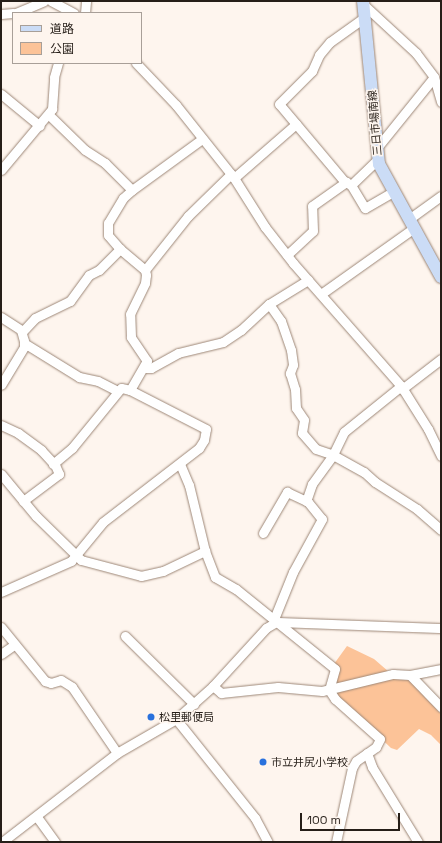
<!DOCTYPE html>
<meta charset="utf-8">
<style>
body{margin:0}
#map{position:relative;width:442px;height:843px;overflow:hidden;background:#fef5ee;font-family:"Space Grotesk","Noto Sans JP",sans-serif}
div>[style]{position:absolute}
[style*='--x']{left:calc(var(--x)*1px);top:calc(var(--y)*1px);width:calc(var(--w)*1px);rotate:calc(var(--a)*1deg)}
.green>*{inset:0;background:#fcc398}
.roads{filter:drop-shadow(0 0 1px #9d8777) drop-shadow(0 0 1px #9d8777)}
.minor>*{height:9px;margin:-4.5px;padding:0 4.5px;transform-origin:4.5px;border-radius:4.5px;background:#fff}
.major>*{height:12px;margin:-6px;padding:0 6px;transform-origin:6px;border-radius:6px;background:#cbdcf6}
.dots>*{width:11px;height:11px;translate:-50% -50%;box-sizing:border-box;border:2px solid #fef5ee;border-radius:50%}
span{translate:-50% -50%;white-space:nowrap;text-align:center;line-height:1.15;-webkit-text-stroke:3px #fef5ee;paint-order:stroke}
.street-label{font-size:11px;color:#261e18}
.poi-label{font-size:11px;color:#261e18}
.left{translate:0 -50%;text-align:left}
.frame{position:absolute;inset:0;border:2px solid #261e18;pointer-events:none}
.legend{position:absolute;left:12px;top:12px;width:130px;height:52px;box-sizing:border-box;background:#fef5ee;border:1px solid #a89f98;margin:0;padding:5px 7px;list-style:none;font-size:12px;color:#261e18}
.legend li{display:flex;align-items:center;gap:8px;height:20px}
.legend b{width:20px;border:1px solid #a89f98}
.scale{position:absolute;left:300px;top:813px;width:100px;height:18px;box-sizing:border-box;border:2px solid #261e18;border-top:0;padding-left:5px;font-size:12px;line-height:14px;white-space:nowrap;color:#261e18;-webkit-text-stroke:3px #fef5ee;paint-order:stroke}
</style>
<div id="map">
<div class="green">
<i style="clip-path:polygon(347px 646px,374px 659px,396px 678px,409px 680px,441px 714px,441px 745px,431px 735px,419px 729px,397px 750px,391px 748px,339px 699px,333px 685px,334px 664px)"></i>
</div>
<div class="roads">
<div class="minor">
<i style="--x:51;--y:1;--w:26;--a:28"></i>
<i style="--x:364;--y:5;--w:71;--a:42.7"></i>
<i style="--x:416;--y:53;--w:30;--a:53"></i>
<i style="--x:434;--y:77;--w:26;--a:74"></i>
<i style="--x:16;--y:13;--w:30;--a:-23"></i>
<i style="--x:85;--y:13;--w:12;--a:-85"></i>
<i style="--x:1;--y:14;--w:12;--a:-5"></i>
<i style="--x:136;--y:63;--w:58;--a:46.4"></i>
<i style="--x:176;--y:105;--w:93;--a:51.5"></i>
<i style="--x:234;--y:178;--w:58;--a:57.7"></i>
<i style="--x:265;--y:227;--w:46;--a:52.1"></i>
<i style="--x:293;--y:263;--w:164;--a:48.7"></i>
<i style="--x:401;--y:386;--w:51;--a:57.9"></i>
<i style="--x:428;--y:429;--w:30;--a:64"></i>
<i style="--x:1;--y:94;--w:50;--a:39.4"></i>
<i style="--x:49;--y:115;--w:50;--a:44.2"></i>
<i style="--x:85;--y:150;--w:24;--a:33"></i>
<i style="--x:105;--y:163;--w:38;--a:45"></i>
<i style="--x:296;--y:124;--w:75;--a:49.9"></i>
<i style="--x:344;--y:181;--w:8;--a:30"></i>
<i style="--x:376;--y:149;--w:92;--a:-51.1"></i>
<i style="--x:378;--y:159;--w:37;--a:136"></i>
<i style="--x:351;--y:185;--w:27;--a:59"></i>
<i style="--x:365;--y:208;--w:34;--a:-30"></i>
<i style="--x:1;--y:170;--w:80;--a:-50.1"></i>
<i style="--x:52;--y:109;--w:32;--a:-86"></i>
<i style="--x:54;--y:77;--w:15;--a:-74"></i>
<i style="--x:234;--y:178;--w:82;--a:-41.1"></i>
<i style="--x:296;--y:124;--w:26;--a:-130"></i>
<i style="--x:279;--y:104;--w:47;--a:-45"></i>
<i style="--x:312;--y:71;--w:17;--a:-66"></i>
<i style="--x:319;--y:55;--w:17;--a:-50"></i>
<i style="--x:330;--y:42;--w:43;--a:-35.5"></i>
<i style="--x:409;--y:219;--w:39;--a:-36"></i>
<i style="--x:287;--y:255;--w:35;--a:-43"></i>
<i style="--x:313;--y:231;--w:25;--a:-92"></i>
<i style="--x:312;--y:206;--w:42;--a:-35.2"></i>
<i style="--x:145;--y:270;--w:69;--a:-51.5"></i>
<i style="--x:188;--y:216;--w:60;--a:-44.3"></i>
<i style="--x:321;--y:294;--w:114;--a:-35.4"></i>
<i style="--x:269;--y:304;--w:21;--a:55"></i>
<i style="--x:281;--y:321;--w:31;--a:71"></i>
<i style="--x:291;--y:350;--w:15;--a:82"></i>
<i style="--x:293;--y:365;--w:9;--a:111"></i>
<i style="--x:290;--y:373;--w:17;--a:73"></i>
<i style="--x:295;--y:389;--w:19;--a:87"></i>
<i style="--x:296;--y:408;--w:14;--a:56"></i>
<i style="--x:304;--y:420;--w:13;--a:99"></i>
<i style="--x:302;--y:433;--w:21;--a:49"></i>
<i style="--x:316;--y:449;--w:18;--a:19"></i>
<i style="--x:333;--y:455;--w:36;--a:126"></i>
<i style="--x:312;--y:484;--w:18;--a:109"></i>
<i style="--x:1;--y:317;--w:24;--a:33"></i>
<i style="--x:21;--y:330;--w:11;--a:75"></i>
<i style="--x:24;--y:341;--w:6;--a:90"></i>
<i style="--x:24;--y:347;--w:44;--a:121.2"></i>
<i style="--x:22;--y:332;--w:19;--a:-47"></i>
<i style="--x:35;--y:318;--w:39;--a:-26"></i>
<i style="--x:70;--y:301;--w:32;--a:-54"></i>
<i style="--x:89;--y:275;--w:11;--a:-27"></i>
<i style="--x:99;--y:270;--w:30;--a:-45"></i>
<i style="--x:24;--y:343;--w:65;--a:31.7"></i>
<i style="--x:79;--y:377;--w:19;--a:12"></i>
<i style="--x:98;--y:381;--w:22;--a:27"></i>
<i style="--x:145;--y:368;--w:6;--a:0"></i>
<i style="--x:151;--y:368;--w:31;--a:-29"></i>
<i style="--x:178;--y:353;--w:46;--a:-13.7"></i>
<i style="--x:223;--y:342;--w:22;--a:-34"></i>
<i style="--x:241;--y:330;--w:38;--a:-43"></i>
<i style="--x:269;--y:304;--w:46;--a:-31.6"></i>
<i style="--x:401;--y:386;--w:73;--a:141.1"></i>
<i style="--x:344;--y:432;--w:25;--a:116"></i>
<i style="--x:333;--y:455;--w:35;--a:29"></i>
<i style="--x:364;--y:472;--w:15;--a:42"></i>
<i style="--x:375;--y:482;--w:50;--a:32.7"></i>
<i style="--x:417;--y:509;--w:32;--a:41"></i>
<i style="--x:402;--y:389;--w:49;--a:-37.6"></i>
<i style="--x:130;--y:390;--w:34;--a:-60"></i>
<i style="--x:147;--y:361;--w:29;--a:-124"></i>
<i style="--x:131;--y:337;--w:23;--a:-92"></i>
<i style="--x:130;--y:314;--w:34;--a:-64"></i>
<i style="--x:145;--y:283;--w:8;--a:-83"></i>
<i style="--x:146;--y:275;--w:5;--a:-101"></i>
<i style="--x:145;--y:270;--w:33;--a:-140"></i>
<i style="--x:120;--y:249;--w:18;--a:-131"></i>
<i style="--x:108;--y:235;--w:12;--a:-90"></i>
<i style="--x:108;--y:223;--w:29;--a:-59"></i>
<i style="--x:123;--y:198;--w:12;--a:-42"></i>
<i style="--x:132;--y:190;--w:87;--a:-36.1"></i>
<i style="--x:1;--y:425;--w:19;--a:25"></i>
<i style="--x:18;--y:433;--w:29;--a:36"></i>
<i style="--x:41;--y:450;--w:21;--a:47"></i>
<i style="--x:55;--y:465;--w:10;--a:66"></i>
<i style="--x:59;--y:474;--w:45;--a:143.1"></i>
<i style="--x:180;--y:464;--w:23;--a:67"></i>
<i style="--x:189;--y:485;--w:68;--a:76.4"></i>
<i style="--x:1;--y:474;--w:55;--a:50.2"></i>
<i style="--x:36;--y:516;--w:63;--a:44.4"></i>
<i style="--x:81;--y:560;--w:62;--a:14.9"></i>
<i style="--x:141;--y:576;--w:23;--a:-13"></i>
<i style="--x:163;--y:571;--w:47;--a:-25.5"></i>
<i style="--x:205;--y:551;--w:28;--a:69"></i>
<i style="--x:215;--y:577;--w:24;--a:30"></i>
<i style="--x:236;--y:589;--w:127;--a:38.9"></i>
<i style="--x:335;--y:669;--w:22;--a:106"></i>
<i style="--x:329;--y:690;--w:11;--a:56"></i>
<i style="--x:335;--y:699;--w:60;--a:41.6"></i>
<i style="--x:380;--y:739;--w:9;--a:117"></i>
<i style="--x:376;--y:747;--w:24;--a:145"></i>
<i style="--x:356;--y:761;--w:8;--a:120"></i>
<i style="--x:352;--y:768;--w:76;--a:102.2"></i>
<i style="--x:263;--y:533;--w:48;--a:-59.7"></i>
<i style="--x:287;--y:492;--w:23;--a:25"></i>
<i style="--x:308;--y:502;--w:22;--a:51"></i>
<i style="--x:322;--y:519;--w:60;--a:118.7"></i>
<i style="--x:293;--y:572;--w:51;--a:112"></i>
<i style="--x:1;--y:592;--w:77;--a:-23.9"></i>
<i style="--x:71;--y:561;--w:50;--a:-50.6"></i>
<i style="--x:103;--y:522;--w:121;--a:-37.6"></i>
<i style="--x:199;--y:448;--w:9;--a:-58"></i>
<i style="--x:204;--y:440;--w:11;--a:-80"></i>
<i style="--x:206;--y:429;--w:85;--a:-152.8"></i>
<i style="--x:130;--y:390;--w:9;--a:-167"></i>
<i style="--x:121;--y:388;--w:77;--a:129.2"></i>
<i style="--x:72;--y:448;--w:25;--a:140"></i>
<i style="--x:1;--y:627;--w:70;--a:50.8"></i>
<i style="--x:45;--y:681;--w:6;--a:18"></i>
<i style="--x:51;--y:683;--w:10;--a:-17"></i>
<i style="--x:61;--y:680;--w:13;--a:32"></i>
<i style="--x:72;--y:687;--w:80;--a:55.7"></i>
<i style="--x:125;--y:636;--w:97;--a:44.6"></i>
<i style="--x:1;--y:654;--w:16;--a:-35"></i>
<i style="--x:410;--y:675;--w:32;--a:-11"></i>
<i style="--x:213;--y:686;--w:11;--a:41"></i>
<i style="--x:221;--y:693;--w:57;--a:-6"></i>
<i style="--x:278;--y:687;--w:44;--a:5.2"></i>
<i style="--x:322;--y:691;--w:73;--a:-13.5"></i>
<i style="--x:393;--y:674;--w:17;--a:3"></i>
<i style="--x:410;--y:675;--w:45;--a:45.9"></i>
<i style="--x:176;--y:719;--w:127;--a:51.4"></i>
<i style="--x:255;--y:818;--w:27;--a:62"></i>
<i style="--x:367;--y:753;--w:15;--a:70"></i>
<i style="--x:372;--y:767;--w:88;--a:58.5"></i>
<i style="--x:37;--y:817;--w:31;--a:54"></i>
<i style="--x:2;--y:842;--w:145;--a:-37.7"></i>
<i style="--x:117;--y:753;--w:68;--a:-30"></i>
<i style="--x:176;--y:719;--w:50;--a:-41.7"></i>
<i style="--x:213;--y:686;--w:79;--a:-47.6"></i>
<i style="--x:266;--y:628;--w:12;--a:-31"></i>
<i style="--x:276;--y:622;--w:165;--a:2.1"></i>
</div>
<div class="major">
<i style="--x:363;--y:1;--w:164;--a:84.4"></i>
<i style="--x:379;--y:164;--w:129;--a:61.2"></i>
</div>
</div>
<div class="dots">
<i style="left:151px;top:717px;background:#2971dd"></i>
<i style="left:263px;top:762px;background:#2971dd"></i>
</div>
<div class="street-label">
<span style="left:375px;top:123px;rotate:-95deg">三日市場南線</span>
</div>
<div class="poi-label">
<span class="left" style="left:159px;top:717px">松里郵便局</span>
<span class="left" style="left:271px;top:762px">市立井尻小学校</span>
</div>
<div class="frame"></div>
<ul class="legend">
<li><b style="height:5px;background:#cbdcf6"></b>道路</li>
<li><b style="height:11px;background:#fcc398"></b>公園</li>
</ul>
<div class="scale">100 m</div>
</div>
